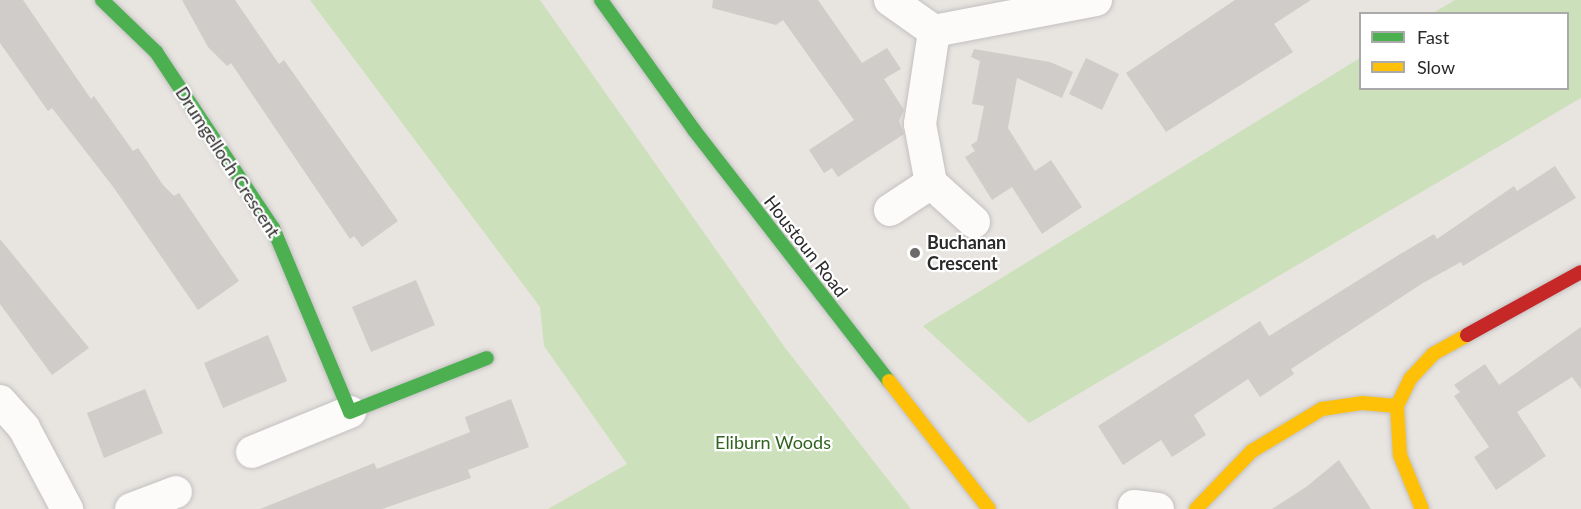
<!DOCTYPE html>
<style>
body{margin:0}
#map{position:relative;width:1581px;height:509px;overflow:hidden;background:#e8e4e0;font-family:Lato,sans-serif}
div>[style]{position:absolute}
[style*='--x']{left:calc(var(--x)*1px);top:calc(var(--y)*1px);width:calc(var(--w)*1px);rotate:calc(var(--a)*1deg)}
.green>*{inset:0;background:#cce1bb}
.building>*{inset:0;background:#cfccc9}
.roads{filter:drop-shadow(0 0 2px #c2c1c1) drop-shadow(0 0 2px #c2c1c1)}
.street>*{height:32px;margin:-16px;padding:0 16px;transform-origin:16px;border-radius:16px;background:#fcfbfa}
.fast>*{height:14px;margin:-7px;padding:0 7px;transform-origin:7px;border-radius:7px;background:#4caf50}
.slow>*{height:14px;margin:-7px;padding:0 7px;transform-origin:7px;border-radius:7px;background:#ffc107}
.jam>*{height:14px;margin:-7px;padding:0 7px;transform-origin:7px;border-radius:7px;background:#c62828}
.dots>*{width:16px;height:16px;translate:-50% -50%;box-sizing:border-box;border:3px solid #fff;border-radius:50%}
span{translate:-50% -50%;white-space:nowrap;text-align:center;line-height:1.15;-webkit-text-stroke:4.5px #fff;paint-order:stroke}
.street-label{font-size:18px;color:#2a2a2a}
.poi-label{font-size:18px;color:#2a2a2a;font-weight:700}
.left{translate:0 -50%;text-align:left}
.park-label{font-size:18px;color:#2f631e}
.legend{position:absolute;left:1359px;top:12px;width:210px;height:78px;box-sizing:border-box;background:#fff;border:2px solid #aaa;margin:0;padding:8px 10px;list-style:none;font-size:18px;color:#2a2a2a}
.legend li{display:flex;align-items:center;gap:12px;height:30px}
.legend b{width:30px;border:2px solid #aaa}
</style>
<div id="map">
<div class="green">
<i style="clip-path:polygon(310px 0,540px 0,786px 349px,911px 509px,548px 509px,627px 464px,544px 346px,540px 307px)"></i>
<i style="clip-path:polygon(1455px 0,1581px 0,1581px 98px,1029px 423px,923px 326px,1360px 58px,1360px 88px,1568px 88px,1568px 14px,1433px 13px)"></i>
</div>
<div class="building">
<i style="clip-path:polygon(0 0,23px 0,91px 99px,94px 96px,133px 151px,138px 148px,163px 185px,174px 196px,179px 193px,239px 281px,198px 310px,114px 188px,52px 108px,48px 111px,0 43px)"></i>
<i style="clip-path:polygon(182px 0,235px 0,279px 64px,284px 60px,398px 221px,362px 247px,354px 236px,350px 239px,231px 63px,227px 66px,208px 47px)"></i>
<i style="clip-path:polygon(713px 0,818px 0,862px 63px,887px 48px,901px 69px,884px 79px,904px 110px,899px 121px,904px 134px,838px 177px,832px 168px,824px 173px,809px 150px,854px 120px,783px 20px,776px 25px,712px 8px)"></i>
<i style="clip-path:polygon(1235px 0,1311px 0,1274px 24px,1293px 52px,1166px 132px,1126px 73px)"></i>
<i style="clip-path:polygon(974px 49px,1050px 62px,1073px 72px,1062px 98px,1017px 78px,1008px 128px,1035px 171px,1051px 160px,1082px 207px,1042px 234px,1012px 187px,992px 200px,965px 157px,975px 151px,971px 145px,977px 141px,984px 106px,972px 104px,980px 61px,971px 57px)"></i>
<i style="clip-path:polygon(1086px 58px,1119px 74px,1102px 110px,1069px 94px)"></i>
<i style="clip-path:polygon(1555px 166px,1576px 198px,1463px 266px,1461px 262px,1423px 283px,1291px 369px,1294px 374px,1260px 397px,1248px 379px,1194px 415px,1206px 435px,1172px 457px,1161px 440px,1123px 465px,1098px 426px,1260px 321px,1269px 336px,1397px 256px,1434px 234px,1437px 239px,1514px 186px,1517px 191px)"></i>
<i style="clip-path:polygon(0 239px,89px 348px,52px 375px,0 304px)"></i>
<i style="clip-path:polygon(416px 280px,435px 325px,371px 352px,352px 307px)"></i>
<i style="clip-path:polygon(1581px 327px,1581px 389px,1572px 377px,1517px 412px,1546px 456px,1496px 490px,1474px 457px,1489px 447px,1454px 396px,1460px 392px,1454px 385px,1485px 364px,1499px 385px)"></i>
<i style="clip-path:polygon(268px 335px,287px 381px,223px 408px,204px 363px)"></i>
<i style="clip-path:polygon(145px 389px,163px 433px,104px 458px,87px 413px)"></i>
<i style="clip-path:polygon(511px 399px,529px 447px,468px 470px,471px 478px,382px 509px,260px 509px,374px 463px,377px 469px,470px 432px,465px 417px)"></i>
<i style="clip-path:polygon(1339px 460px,1371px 509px,1272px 509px,1306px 487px)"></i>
</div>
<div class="roads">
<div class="street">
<i style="--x:890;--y:0;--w:54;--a:35.2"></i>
<i style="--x:934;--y:31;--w:165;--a:-10.8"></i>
<i style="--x:931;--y:183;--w:60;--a:-100.6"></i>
<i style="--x:920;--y:124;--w:94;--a:-81.4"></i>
<i style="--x:890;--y:210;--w:49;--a:-33.4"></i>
<i style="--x:931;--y:183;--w:58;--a:42.2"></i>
<i style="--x:0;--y:401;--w:36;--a:48"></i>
<i style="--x:24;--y:428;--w:92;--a:62"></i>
<i style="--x:252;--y:452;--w:106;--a:-22.2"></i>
<i style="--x:1134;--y:506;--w:24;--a:7"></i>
<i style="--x:131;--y:509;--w:48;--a:-20.7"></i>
</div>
<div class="fast">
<i style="--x:102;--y:0;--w:75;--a:43.9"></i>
<i style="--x:156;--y:52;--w:211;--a:56.4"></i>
<i style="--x:273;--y:228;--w:199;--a:67.3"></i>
<i style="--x:350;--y:412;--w:147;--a:-21.5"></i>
<i style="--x:601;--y:0;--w:160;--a:54.4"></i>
<i style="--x:694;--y:130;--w:318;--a:52.2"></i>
</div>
<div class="slow">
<i style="--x:889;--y:381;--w:162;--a:52"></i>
<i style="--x:1196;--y:509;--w:81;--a:-46"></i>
<i style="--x:1252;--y:451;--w:82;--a:-31"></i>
<i style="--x:1322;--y:409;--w:40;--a:-8.5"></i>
<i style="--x:1362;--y:403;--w:35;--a:5"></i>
<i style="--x:1422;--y:509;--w:58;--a:-112.2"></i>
<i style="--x:1400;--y:455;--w:49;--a:-93.5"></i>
<i style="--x:1397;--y:406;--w:30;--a:-64"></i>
<i style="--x:1410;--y:379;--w:34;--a:-47"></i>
<i style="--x:1433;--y:354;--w:39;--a:-29"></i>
</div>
<div class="jam">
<i style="--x:1467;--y:335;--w:130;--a:-28.9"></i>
</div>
</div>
<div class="dots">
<i style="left:915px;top:253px;background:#6c6b6a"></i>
</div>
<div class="street-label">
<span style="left:228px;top:162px;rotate:57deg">Drumgelloch Crescent</span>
<span style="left:806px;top:246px;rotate:52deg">Houstoun Road</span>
</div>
<div class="poi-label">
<span class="left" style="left:927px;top:253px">Buchanan<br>Crescent</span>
</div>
<div class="park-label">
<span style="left:773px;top:442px">Eliburn Woods</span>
</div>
<ul class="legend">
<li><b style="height:8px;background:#4caf50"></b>Fast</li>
<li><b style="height:8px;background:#ffc107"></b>Slow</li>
</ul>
</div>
